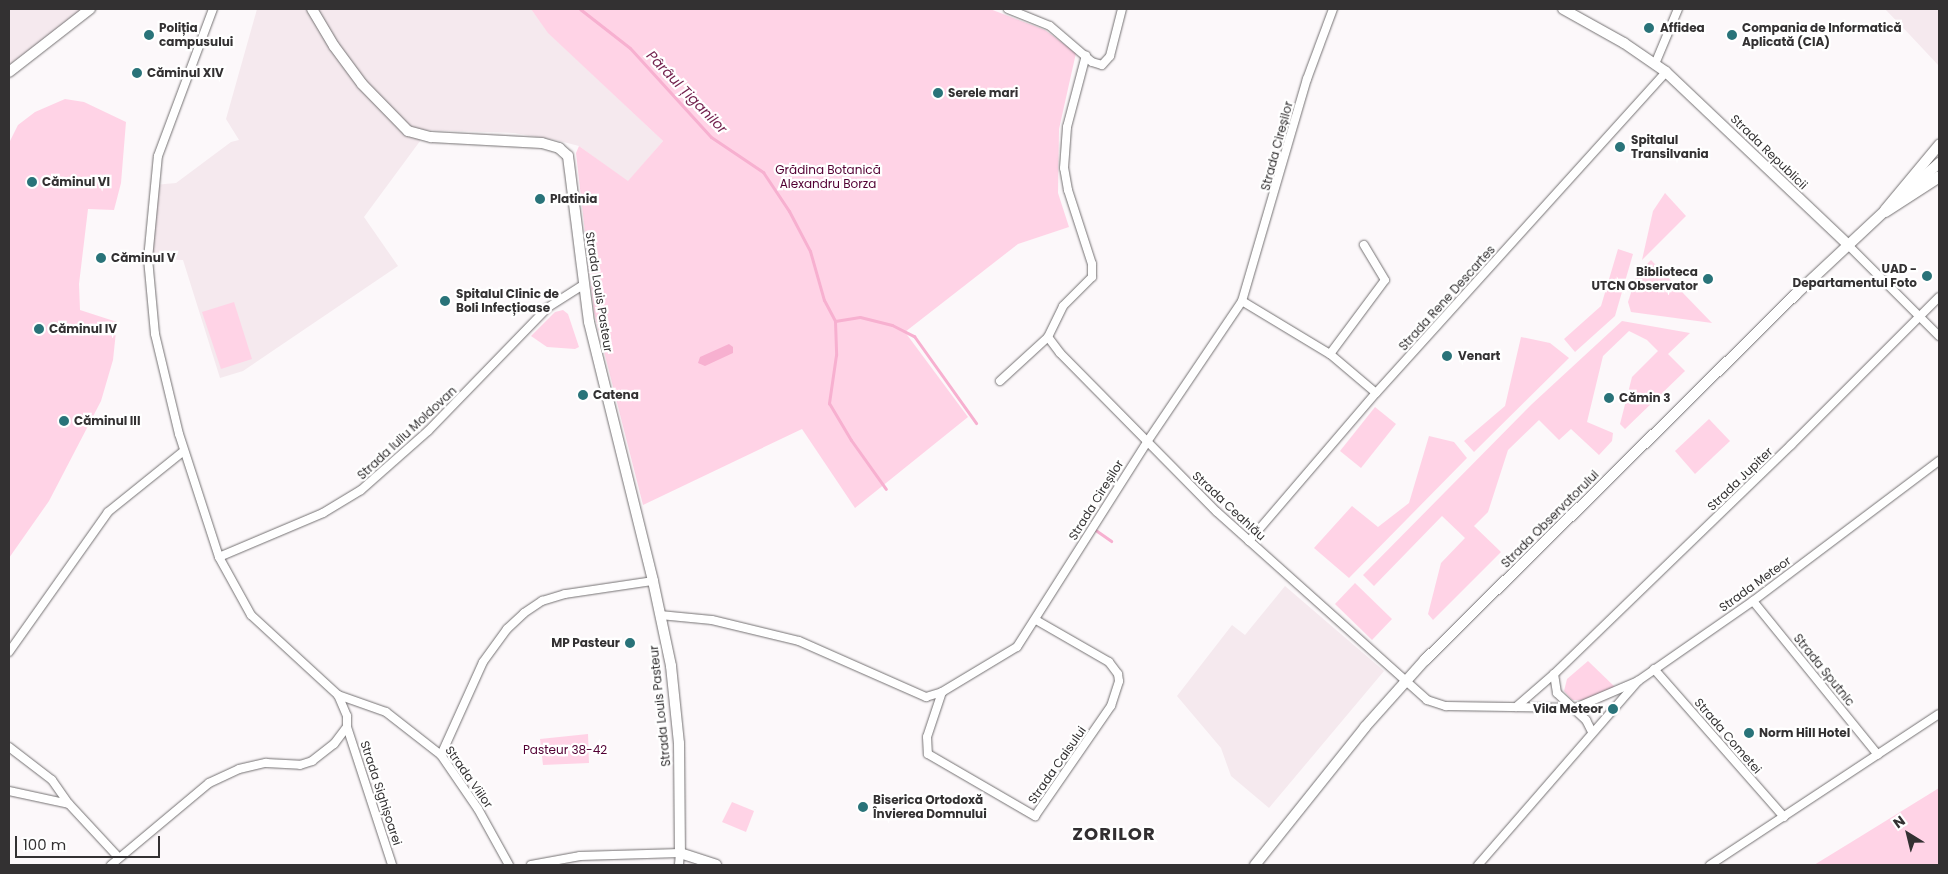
<!DOCTYPE html>
<meta charset="utf-8">
<style>
body{margin:0}
#map{position:relative;width:1948px;height:874px;overflow:hidden;background:#fcf8fa;font-family:Poppins,sans-serif}
div>[style]{position:absolute}
[style*='--x']{left:calc(var(--x)*1px);top:calc(var(--y)*1px);width:calc(var(--w)*1px);rotate:calc(var(--a)*1deg)}
.built>*{inset:0;background:#f5e9ee}
.green>*{inset:0;background:#ffd3e6}
.water>*{inset:0;background:#f7b0d0}
.stream>*{height:3px;margin:-1.5px;padding:0 1.5px;transform-origin:1.5px;border-radius:1.5px;background:#f7b0d0}
.roads{filter:drop-shadow(0 0 1px #747172) drop-shadow(0 0 1px #747172)}
.street>*{height:8px;margin:-4px;padding:0 4px;transform-origin:4px;border-radius:4px;background:#fff}
.secondary>*{height:10px;margin:-5px;padding:0 5px;transform-origin:5px;border-radius:5px;background:#fff}
.primary>*{height:11px;margin:-5.5px;padding:0 5.5px;transform-origin:5.5px;border-radius:5.5px;background:#fff}
.dots>*{width:14px;height:14px;translate:-50% -50%;box-sizing:border-box;border:2px solid #fff;border-radius:50%}
span{translate:-50% -50%;white-space:nowrap;text-align:center;line-height:1.15;-webkit-text-stroke:4.5px #fff;paint-order:stroke}
.poi-label{font-size:12px;color:#333132;font-weight:700}
.left{translate:0 -50%;text-align:left}
.right{translate:-100% -50%;text-align:right}
.street-label{font-size:12px;color:#333132}
.park-label{font-size:12px;color:#520033}
.water-label{font-size:14px;color:#73234f;font-style:italic}
.district-label{font-size:18px;color:#312e30;font-weight:700;letter-spacing:1px}
.frame{position:absolute;inset:0;border:10px solid #333132;pointer-events:none}
.north{position:absolute;left:1883px;top:809px;width:50px;height:50px;-webkit-text-stroke:4px #fff;paint-order:stroke;rotate:324deg;font-size:14px;font-weight:700;line-height:20px;text-align:center;color:#333132}
.north::after{content:'';display:block;margin:auto;width:18px;height:22px;background:#333132;clip-path:polygon(50% 0,100% 100%,50% 72%,0 100%)}
.scale{position:absolute;left:15px;top:836px;width:145px;height:22px;box-sizing:border-box;border:2px solid #333132;border-top:0;padding-left:6px;font-size:15px;line-height:18px;white-space:nowrap;color:#333132;-webkit-text-stroke:4px #fff;paint-order:stroke}
</style>
<div id="map">
<div class="built">
<i style="clip-path:polygon(9px 9px,84px 9px,9px 65px)"></i>
<i style="clip-path:polygon(257px 9px,312px 9px,380px 104px,423px 137px,364px 217px,398px 266px,243px 371px,220px 378px,183px 260px,148px 259px,154px 185px,176px 183px,231px 142px,239px 140px,226px 119px)"></i>
<i style="clip-path:polygon(316px 9px,531px 9px,549px 33px,663px 141px,628px 182px,579px 146px,556px 140px,514px 133px,419px 130px,407px 125px,370px 88px,338px 45px)"></i>
<i style="clip-path:polygon(1885px 9px,1939px 9px,1939px 66px,1909px 34px)"></i>
<i style="clip-path:polygon(1285px 586px,1384px 671px,1269px 808px,1231px 776px,1221px 748px,1177px 696px,1232px 625px,1245px 635px)"></i>
</div>
<div class="green">
<i style="clip-path:polygon(531px 9px,990px 9px,1045px 30px,1076px 53px,1059px 129px,1058px 193px,1069px 227px,1018px 244px,905px 332px,968px 417px,855px 508px,802px 429px,643px 505px,594px 312px,576px 153px,579px 146px,628px 181px,663px 141px,548px 33px)"></i>
<i style="clip-path:polygon(65px 99px,84px 102px,126px 122px,121px 183px,114px 210px,88px 209px,79px 284px,80px 310px,117px 322px,113px 360px,101px 401px,49px 501px,9px 558px,9px 143px,18px 125px,35px 112px)"></i>
<i style="clip-path:polygon(1665px 193px,1686px 216px,1642px 260px,1653px 211px)"></i>
<i style="clip-path:polygon(1618px 249px,1633px 254px,1615px 316px,1575px 352px,1564px 339px,1601px 306px)"></i>
<i style="clip-path:polygon(1651px 260px,1712px 323px,1631px 312px,1628px 302px,1637px 274px)"></i>
<i style="clip-path:polygon(234px 302px,252px 359px,221px 369px,202px 312px)"></i>
<i style="clip-path:polygon(563px 310px,568px 314px,579px 347px,575px 349px,547px 347px,531px 336px,555px 312px)"></i>
<i style="clip-path:polygon(1622px 321px,1690px 333px,1668px 354px,1685px 371px,1625px 429px,1620px 424px,1632px 377px,1658px 351px,1647px 340px,1629px 331px,1603px 356px,1587px 422px,1613px 433px,1612px 441px,1599px 455px,1571px 429px,1559px 440px,1539px 420px,1508px 450px,1488px 512px,1474px 526px,1501px 552px,1433px 620px,1428px 614px,1441px 563px,1465px 538px,1442px 516px,1374px 586px,1363px 575px,1532px 404px)"></i>
<i style="clip-path:polygon(1521px 337px,1550px 343px,1569px 358px,1474px 452px,1464px 441px,1505px 406px)"></i>
<i style="clip-path:polygon(1375px 407px,1396px 424px,1361px 468px,1340px 451px)"></i>
<i style="clip-path:polygon(1709px 419px,1730px 441px,1695px 474px,1675px 451px)"></i>
<i style="clip-path:polygon(1429px 436px,1454px 442px,1467px 458px,1349px 578px,1314px 548px,1352px 506px,1378px 527px,1409px 503px)"></i>
<i style="clip-path:polygon(1355px 583px,1392px 619px,1372px 640px,1335px 604px)"></i>
<i style="clip-path:polygon(1588px 661px,1616px 688px,1585px 700px,1572px 700px,1564px 691px,1567px 679px)"></i>
<i style="clip-path:polygon(588px 734px,589px 763px,543px 765px,540px 739px)"></i>
<i style="clip-path:polygon(1939px 788px,1939px 865px,1814px 865px,1858px 838px)"></i>
<i style="clip-path:polygon(732px 802px,754px 811px,746px 832px,722px 822px)"></i>
</div>
<div class="water">
<i style="clip-path:polygon(729px 344px,733px 347px,733px 353px,705px 366px,698px 363px,700px 357px)"></i>
</div>
<div class="stream">
<i style="--x:580;--y:9;--w:63;--a:38"></i>
<i style="--x:630;--y:48;--w:120;--a:47.7"></i>
<i style="--x:711;--y:137;--w:63;--a:33.9"></i>
<i style="--x:763;--y:172;--w:47;--a:56.3"></i>
<i style="--x:789;--y:211;--w:45;--a:62.3"></i>
<i style="--x:810;--y:251;--w:51;--a:74.1"></i>
<i style="--x:824;--y:300;--w:24;--a:62"></i>
<i style="--x:835;--y:321;--w:34;--a:88"></i>
<i style="--x:836;--y:355;--w:49;--a:98.3"></i>
<i style="--x:829;--y:403;--w:43;--a:59.3"></i>
<i style="--x:851;--y:440;--w:60;--a:54.5"></i>
<i style="--x:835;--y:321;--w:25;--a:-9"></i>
<i style="--x:860;--y:317;--w:33;--a:14"></i>
<i style="--x:892;--y:325;--w:25;--a:27"></i>
<i style="--x:914;--y:336;--w:107;--a:54.5"></i>
<i style="--x:1094;--y:529;--w:21;--a:35"></i>
</div>
<div class="roads">
<div class="street">
<i style="--x:1008;--y:9;--w:45;--a:22"></i>
<i style="--x:1050;--y:26;--w:55;--a:40.6"></i>
<i style="--x:1092;--y:62;--w:10;--a:17"></i>
<i style="--x:1102;--y:65;--w:12;--a:-48"></i>
<i style="--x:1110;--y:56;--w:49;--a:-75.7"></i>
<i style="--x:1655;--y:64;--w:60;--a:-67.3"></i>
<i style="--x:1848;--y:245;--w:129;--a:45"></i>
<i style="--x:1242;--y:301;--w:103;--a:31.1"></i>
<i style="--x:1330;--y:354;--w:60;--a:40.3"></i>
<i style="--x:1048;--y:337;--w:20;--a:53"></i>
<i style="--x:1060;--y:353;--w:223;--a:45.4"></i>
<i style="--x:1217;--y:512;--w:282;--a:41.8"></i>
<i style="--x:1427;--y:700;--w:20;--a:18"></i>
<i style="--x:1446;--y:706;--w:129;--a:0.9"></i>
<i style="--x:1575;--y:708;--w:69;--a:-23.2"></i>
<i style="--x:1330;--y:354;--w:92;--a:-53.4"></i>
<i style="--x:1385;--y:280;--w:41;--a:-121"></i>
<i style="--x:1000;--y:381;--w:65;--a:-42.5"></i>
<i style="--x:1048;--y:337;--w:34;--a:-64"></i>
<i style="--x:1063;--y:306;--w:41;--a:-45"></i>
<i style="--x:1092;--y:277;--w:13;--a:-90"></i>
<i style="--x:1092;--y:264;--w:78;--a:-108"></i>
<i style="--x:1068;--y:190;--w:22;--a:-100"></i>
<i style="--x:1064;--y:168;--w:41;--a:-85.8"></i>
<i style="--x:1067;--y:127;--w:74;--a:-75.2"></i>
<i style="--x:1249;--y:541;--w:195;--a:-49.4"></i>
<i style="--x:1376;--y:393;--w:433;--a:-47.9"></i>
<i style="--x:219;--y:557;--w:113;--a:-22.9"></i>
<i style="--x:323;--y:513;--w:44;--a:-31.2"></i>
<i style="--x:361;--y:490;--w:89;--a:-41.4"></i>
<i style="--x:428;--y:431;--w:171;--a:-45.9"></i>
<i style="--x:547;--y:308;--w:43;--a:-32.6"></i>
<i style="--x:1753;--y:601;--w:198;--a:50.9"></i>
<i style="--x:660;--y:615;--w:52;--a:5.5"></i>
<i style="--x:712;--y:620;--w:89;--a:13.6"></i>
<i style="--x:799;--y:641;--w:139;--a:23.8"></i>
<i style="--x:926;--y:697;--w:17;--a:-17"></i>
<i style="--x:942;--y:692;--w:87;--a:-31"></i>
<i style="--x:1017;--y:647;--w:243;--a:-57.6"></i>
<i style="--x:1147;--y:442;--w:170;--a:-56"></i>
<i style="--x:1242;--y:301;--w:231;--a:-73.7"></i>
<i style="--x:1307;--y:79;--w:75;--a:-69.6"></i>
<i style="--x:9;--y:652;--w:171;--a:-54.7"></i>
<i style="--x:108;--y:512;--w:97;--a:-38.8"></i>
<i style="--x:1654;--y:669;--w:197;--a:48.7"></i>
<i style="--x:1554;--y:674;--w:19;--a:81"></i>
<i style="--x:1557;--y:693;--w:40;--a:43"></i>
<i style="--x:1586;--y:720;--w:13;--a:63"></i>
<i style="--x:942;--y:692;--w:47;--a:108.4"></i>
<i style="--x:927;--y:737;--w:17;--a:87"></i>
<i style="--x:928;--y:754;--w:124;--a:30.1"></i>
<i style="--x:1035;--y:816;--w:134;--a:-55.4"></i>
<i style="--x:1111;--y:706;--w:26;--a:-72"></i>
<i style="--x:1119;--y:681;--w:7;--a:-98"></i>
<i style="--x:1118;--y:674;--w:15;--a:-127"></i>
<i style="--x:1109;--y:662;--w:84;--a:-150.1"></i>
<i style="--x:338;--y:695;--w:51;--a:19.5"></i>
<i style="--x:386;--y:712;--w:70;--a:38"></i>
<i style="--x:441;--y:755;--w:65;--a:55.6"></i>
<i style="--x:478;--y:809;--w:64;--a:61"></i>
<i style="--x:1516;--y:707;--w:50;--a:-41"></i>
<i style="--x:1554;--y:674;--w:330;--a:-44"></i>
<i style="--x:1791;--y:445;--w:209;--a:-45"></i>
<i style="--x:347;--y:727;--w:145;--a:71.9"></i>
<i style="--x:9;--y:747;--w:54;--a:37.5"></i>
<i style="--x:52;--y:780;--w:29;--a:55"></i>
<i style="--x:69;--y:804;--w:72;--a:47.2"></i>
<i style="--x:441;--y:755;--w:102;--a:-65.7"></i>
<i style="--x:483;--y:662;--w:41;--a:-54"></i>
<i style="--x:507;--y:629;--w:23;--a:-43"></i>
<i style="--x:524;--y:613;--w:22;--a:-34"></i>
<i style="--x:542;--y:601;--w:24;--a:-17"></i>
<i style="--x:565;--y:594;--w:89;--a:-8.4"></i>
<i style="--x:9;--y:791;--w:61;--a:12.2"></i>
<i style="--x:111;--y:865;--w:128;--a:-39.9"></i>
<i style="--x:209;--y:783;--w:33;--a:-25"></i>
<i style="--x:239;--y:769;--w:28;--a:-13"></i>
<i style="--x:266;--y:763;--w:34;--a:3"></i>
<i style="--x:300;--y:765;--w:13;--a:-18"></i>
<i style="--x:312;--y:761;--w:28;--a:-38"></i>
<i style="--x:334;--y:744;--w:21;--a:-53"></i>
<i style="--x:347;--y:727;--w:11;--a:-90"></i>
<i style="--x:347;--y:716;--w:23;--a:-113"></i>
<i style="--x:338;--y:695;--w:118;--a:-137.4"></i>
<i style="--x:251;--y:615;--w:66;--a:-118.9"></i>
<i style="--x:219;--y:557;--w:129;--a:-108"></i>
<i style="--x:179;--y:434;--w:103;--a:-103.5"></i>
<i style="--x:155;--y:334;--w:75;--a:-95.3"></i>
<i style="--x:148;--y:259;--w:103;--a:-84.5"></i>
<i style="--x:158;--y:156;--w:157;--a:-69.5"></i>
<i style="--x:531;--y:865;--w:50;--a:-10.4"></i>
<i style="--x:580;--y:856;--w:100;--a:-1.7"></i>
<i style="--x:680;--y:853;--w:12;--a:95"></i>
<i style="--x:1478;--y:865;--w:244;--a:-49"></i>
<i style="--x:1638;--y:681;--w:140;--a:-34.8"></i>
<i style="--x:1753;--y:601;--w:233;--a:-37"></i>
<i style="--x:1710;--y:865;--w:274;--a:-33.4"></i>
</div>
<div class="secondary">
<i style="--x:312;--y:9;--w:43;--a:59.3"></i>
<i style="--x:334;--y:46;--w:47;--a:53.6"></i>
<i style="--x:362;--y:84;--w:66;--a:45.6"></i>
<i style="--x:408;--y:131;--w:24;--a:15"></i>
<i style="--x:431;--y:137;--w:111;--a:3.1"></i>
<i style="--x:542;--y:143;--w:18;--a:16"></i>
<i style="--x:559;--y:148;--w:12;--a:42"></i>
<i style="--x:568;--y:156;--w:167;--a:82.8"></i>
<i style="--x:589;--y:322;--w:267;--a:76.1"></i>
<i style="--x:653;--y:581;--w:87;--a:78"></i>
<i style="--x:671;--y:666;--w:77;--a:84.1"></i>
<i style="--x:679;--y:743;--w:110;--a:89.5"></i>
<i style="--x:680;--y:853;--w:38;--a:18"></i>
<i style="--x:1563;--y:9;--w:70;--a:29.1"></i>
<i style="--x:1624;--y:43;--w:51;--a:34.6"></i>
<i style="--x:1666;--y:72;--w:251;--a:43.5"></i>
<i style="--x:9;--y:72;--w:103;--a:-37.9"></i>
<i style="--x:1907;--y:192;--w:43;--a:-42.2"></i>
<i style="--x:1885;--y:210;--w:85;--a:-50.3"></i>
<i style="--x:1255;--y:865;--w:176;--a:-51.4"></i>
<i style="--x:1365;--y:727;--w:90;--a:-48.2"></i>
<i style="--x:1425;--y:660;--w:521;--a:-44.61"></i>
<i style="--x:1796;--y:294;--w:129;--a:-43.1"></i>
</div>
<div class="primary">
<i style="--x:1885;--y:211;--w:64;--a:-32.9"></i>
</div>
</div>
<div class="dots">
<i style="left:1649px;top:28px;background:#297379"></i>
<i style="left:149px;top:35px;background:#297379"></i>
<i style="left:1732px;top:35px;background:#297379"></i>
<i style="left:137px;top:73px;background:#297379"></i>
<i style="left:938px;top:93px;background:#297379"></i>
<i style="left:1620px;top:147px;background:#297379"></i>
<i style="left:32px;top:182px;background:#297379"></i>
<i style="left:540px;top:199px;background:#297379"></i>
<i style="left:101px;top:258px;background:#297379"></i>
<i style="left:1927px;top:276px;background:#297379"></i>
<i style="left:1708px;top:279px;background:#297379"></i>
<i style="left:445px;top:301px;background:#297379"></i>
<i style="left:39px;top:329px;background:#297379"></i>
<i style="left:1447px;top:356px;background:#297379"></i>
<i style="left:583px;top:395px;background:#297379"></i>
<i style="left:1609px;top:398px;background:#297379"></i>
<i style="left:64px;top:421px;background:#297379"></i>
<i style="left:630px;top:643px;background:#297379"></i>
<i style="left:1613px;top:709px;background:#297379"></i>
<i style="left:1749px;top:733px;background:#297379"></i>
<i style="left:863px;top:807px;background:#297379"></i>
</div>
<div class="poi-label">
<span class="left" style="left:159px;top:35px">Poliția<br>campusului</span>
<span class="left" style="left:1660px;top:28px">Affidea</span>
<span class="left" style="left:1742px;top:35px">Compania de Informatică<br>Aplicată (CIA)</span>
<span class="left" style="left:147px;top:73px">Căminul XIV</span>
<span class="left" style="left:948px;top:93px">Serele mari</span>
<span class="left" style="left:1631px;top:147px">Spitalul<br>Transilvania</span>
<span class="left" style="left:42px;top:182px">Căminul VI</span>
<span class="left" style="left:550px;top:199px">Platinia</span>
<span class="left" style="left:111px;top:258px">Căminul V</span>
<span class="right" style="left:1917px;top:276px">UAD -<br>Departamentul Foto</span>
<span class="right" style="left:1698px;top:279px">Biblioteca<br>UTCN Observator</span>
<span class="left" style="left:456px;top:301px">Spitalul Clinic de<br>Boli Infecțioase</span>
<span class="left" style="left:49px;top:329px">Căminul IV</span>
<span class="left" style="left:1458px;top:356px">Venart</span>
<span class="left" style="left:593px;top:395px">Catena</span>
<span class="left" style="left:1619px;top:398px">Cămin 3</span>
<span class="left" style="left:74px;top:421px">Căminul III</span>
<span class="right" style="left:620px;top:643px">MP Pasteur</span>
<span class="right" style="left:1603px;top:709px">Vila Meteor</span>
<span class="left" style="left:1759px;top:733px">Norm Hill Hotel</span>
<span class="left" style="left:873px;top:807px">Biserica Ortodoxă<br>Învierea Domnului</span>
</div>
<div class="street-label">
<span style="left:1277px;top:146px;rotate:-75deg">Strada Cireșilor</span>
<span style="left:1769px;top:152px;rotate:44deg">Strada Republicii</span>
<span style="left:599px;top:292px;rotate:81deg">Strada Louis Pasteur</span>
<span style="left:1447px;top:298px;rotate:-48deg">Strada Rene Descartes</span>
<span style="left:407px;top:433px;rotate:-43deg">Strada Iuliu Moldovan</span>
<span style="left:1740px;top:479px;rotate:-44deg">Strada Jupiter</span>
<span style="left:1096px;top:500px;rotate:-58deg">Strada Cireșilor</span>
<span style="left:1229px;top:506px;rotate:43deg">Strada Ceahlău</span>
<span style="left:1550px;top:519px;rotate:-45deg">Strada Observatorului</span>
<span style="left:1755px;top:584px;rotate:-36deg">Strada Meteor</span>
<span style="left:1824px;top:670px;rotate:51deg">Strada Sputnic</span>
<span style="left:660px;top:706px;rotate:-96deg">Strada Louis Pasteur</span>
<span style="left:1728px;top:736px;rotate:49deg">Strada Cometei</span>
<span style="left:1057px;top:765px;rotate:-55deg">Strada Caisului</span>
<span style="left:469px;top:777px;rotate:55deg">Strada Viilor</span>
<span style="left:381px;top:793px;rotate:72deg">Strada Sighișoarei</span>
</div>
<div class="park-label">
<span style="left:828px;top:177px">Grădina Botanică<br>Alexandru Borza</span>
<span style="left:565px;top:750px">Pasteur 38-42</span>
</div>
<div class="water-label">
<span style="left:687px;top:92px;rotate:46deg">Pârâul Țiganilor</span>
</div>
<div class="district-label">
<span style="left:1114px;top:834px">ZORILOR</span>
</div>
<div class="frame"></div>
<div class="north">N</div>
<div class="scale">100 m</div>
</div>
